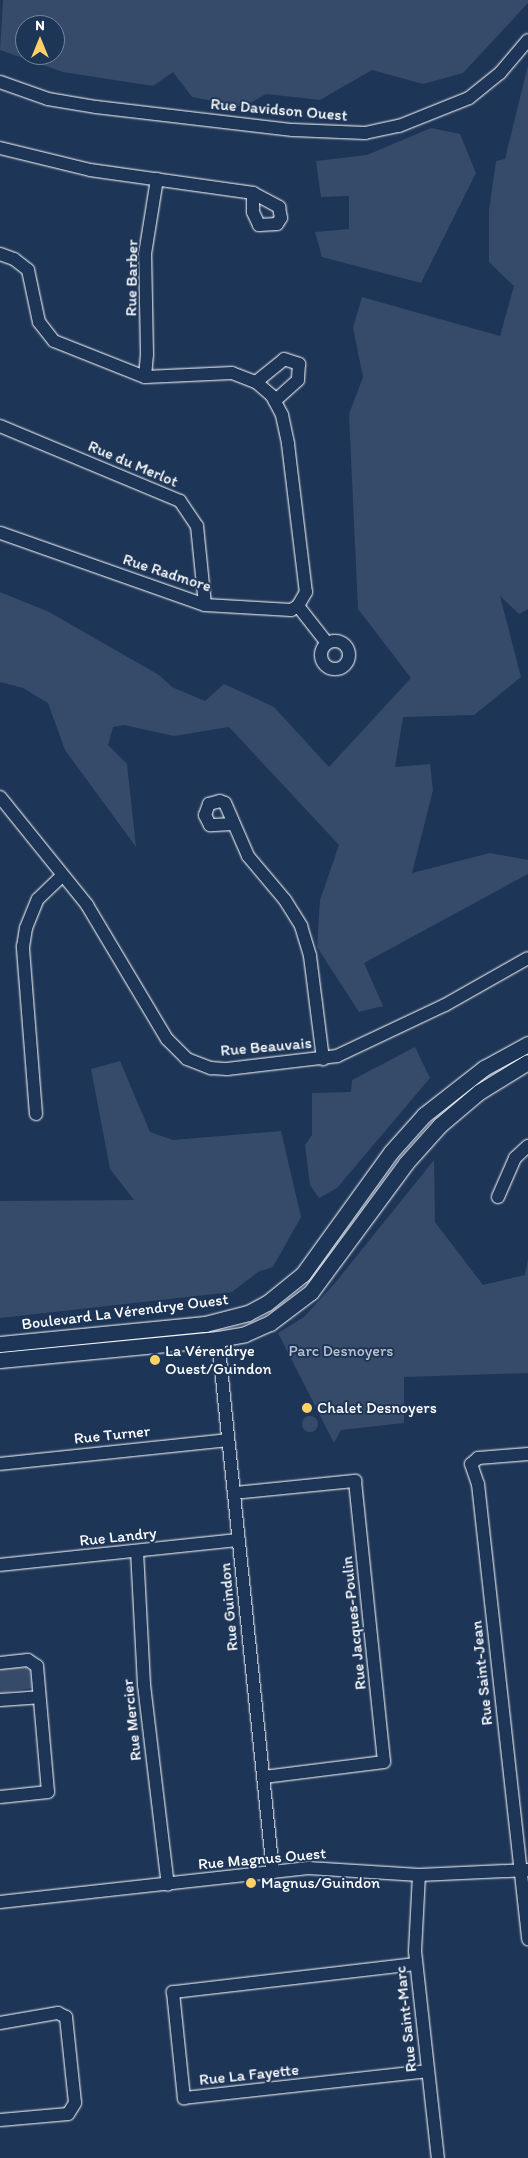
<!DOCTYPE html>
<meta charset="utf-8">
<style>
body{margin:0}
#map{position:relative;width:528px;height:2158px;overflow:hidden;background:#1d3557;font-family:Itim,sans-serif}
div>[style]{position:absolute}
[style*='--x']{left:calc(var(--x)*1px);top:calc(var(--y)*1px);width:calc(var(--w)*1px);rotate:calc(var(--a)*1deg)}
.green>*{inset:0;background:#364b69}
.round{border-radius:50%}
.roads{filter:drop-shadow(0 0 1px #fff) drop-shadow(0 0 1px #fff)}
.minor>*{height:12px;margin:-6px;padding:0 6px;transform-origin:6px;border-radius:6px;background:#1d3557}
.minor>.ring{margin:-6px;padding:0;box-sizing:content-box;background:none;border:12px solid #1d3557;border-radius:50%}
.major>*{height:15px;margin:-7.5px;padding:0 7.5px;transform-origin:7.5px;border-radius:7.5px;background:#1d3557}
.dots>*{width:14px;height:14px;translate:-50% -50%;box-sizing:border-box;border:2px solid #1d3557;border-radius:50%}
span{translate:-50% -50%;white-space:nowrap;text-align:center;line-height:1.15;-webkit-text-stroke:4px #1d3557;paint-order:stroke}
.street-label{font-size:16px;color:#fff}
.poi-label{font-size:16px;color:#fff}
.left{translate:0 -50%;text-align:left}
.park-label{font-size:16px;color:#b9c0ca}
.north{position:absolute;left:15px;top:15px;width:50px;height:50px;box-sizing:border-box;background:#1d3557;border:1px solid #77869a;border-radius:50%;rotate:0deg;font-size:14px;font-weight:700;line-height:20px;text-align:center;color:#fff}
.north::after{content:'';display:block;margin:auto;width:18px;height:22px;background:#ffd166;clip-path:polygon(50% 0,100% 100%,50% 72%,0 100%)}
</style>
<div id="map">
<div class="green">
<i style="clip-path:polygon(evenodd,3px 0,528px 0,528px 3px,463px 73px,423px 84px,372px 70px,320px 100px,266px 94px,243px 107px,192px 97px,173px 72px,153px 86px,63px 72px,0 50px,3px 0,25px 25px,55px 25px,55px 55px,25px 55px,25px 25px)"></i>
<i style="clip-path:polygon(528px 65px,528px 609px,519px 614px,500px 596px,521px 677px,474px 715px,403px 717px,395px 767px,430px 764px,433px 790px,412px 873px,490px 853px,528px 860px,528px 874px,364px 963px,383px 1006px,359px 1012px,317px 947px,320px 900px,339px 845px,229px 727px,174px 736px,124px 725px,113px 727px,108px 745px,127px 764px,136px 847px,65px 750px,48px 703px,23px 688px,0 682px,0 592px,49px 612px,159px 675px,172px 687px,205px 701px,224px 684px,274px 707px,329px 767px,411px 678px,358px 609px,349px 414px,363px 377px,353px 328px,362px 297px,500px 336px,514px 286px,489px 262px,489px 210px,496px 161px,505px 159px)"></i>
<i style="clip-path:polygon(431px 128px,460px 134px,476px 173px,421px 283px,322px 257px,315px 232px,349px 229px,349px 196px,321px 197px,316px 161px,367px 155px)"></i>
<i style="clip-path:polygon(415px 1047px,430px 1078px,337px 1188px,319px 1198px,310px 1185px,305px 1145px,312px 1135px,312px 1093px,351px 1092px,352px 1080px)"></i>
<i style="clip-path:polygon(120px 1061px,150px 1132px,173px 1140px,281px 1131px,301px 1217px,273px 1267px,258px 1272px,232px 1292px,0 1318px,0 1201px,134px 1200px,110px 1169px,91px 1069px)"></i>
<i style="clip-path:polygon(434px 1160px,435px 1222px,483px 1285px,525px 1275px,528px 1259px,528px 1373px,404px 1377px,404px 1423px,341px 1430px,334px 1443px,278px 1333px,304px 1317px,335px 1283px)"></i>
<i class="round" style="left:302px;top:1416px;width:16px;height:16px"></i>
<i style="clip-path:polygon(26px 1667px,30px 1671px,32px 1688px,0 1693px,0 1669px)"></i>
</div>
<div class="roads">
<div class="minor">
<i style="--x:0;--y:82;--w:51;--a:19.5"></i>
<i style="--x:48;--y:99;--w:49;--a:9.5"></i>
<i style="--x:96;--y:107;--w:198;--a:6.7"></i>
<i style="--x:293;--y:130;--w:72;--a:2.4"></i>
<i style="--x:365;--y:133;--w:35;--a:-12"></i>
<i style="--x:399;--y:126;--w:75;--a:-21.8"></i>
<i style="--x:469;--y:98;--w:40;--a:-39"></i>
<i style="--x:500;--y:73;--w:43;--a:-49.7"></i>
<i style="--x:0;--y:148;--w:93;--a:13.7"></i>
<i style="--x:90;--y:170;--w:165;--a:8"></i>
<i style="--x:253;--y:193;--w:30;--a:28"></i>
<i style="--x:279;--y:207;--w:11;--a:80"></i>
<i style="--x:281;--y:218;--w:7;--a:124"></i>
<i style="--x:277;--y:224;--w:18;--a:177"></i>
<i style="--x:259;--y:225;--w:14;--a:-115"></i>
<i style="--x:253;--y:212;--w:19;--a:-90"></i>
<i style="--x:0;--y:254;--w:15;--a:20"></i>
<i style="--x:14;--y:259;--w:18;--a:38"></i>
<i style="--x:28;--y:270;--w:53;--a:78.1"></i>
<i style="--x:39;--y:322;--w:24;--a:52"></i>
<i style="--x:54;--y:341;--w:98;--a:21.6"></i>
<i style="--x:145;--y:377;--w:87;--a:-2.6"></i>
<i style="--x:232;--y:373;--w:26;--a:21"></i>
<i style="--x:256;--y:382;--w:21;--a:41"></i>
<i style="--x:272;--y:396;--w:21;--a:62"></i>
<i style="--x:282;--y:415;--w:30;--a:78"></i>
<i style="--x:288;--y:444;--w:149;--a:83.1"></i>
<i style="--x:306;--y:592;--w:16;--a:120"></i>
<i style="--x:298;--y:606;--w:8;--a:150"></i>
<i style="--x:291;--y:610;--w:86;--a:-176.7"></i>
<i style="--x:205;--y:605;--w:217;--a:-160.6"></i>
<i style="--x:145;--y:377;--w:23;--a:-85"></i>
<i style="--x:147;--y:354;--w:100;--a:-91.1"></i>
<i style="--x:145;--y:254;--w:76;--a:-80.9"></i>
<i style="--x:256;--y:382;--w:36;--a:-39"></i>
<i style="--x:284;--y:359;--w:16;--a:18"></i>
<i style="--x:299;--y:364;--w:16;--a:94"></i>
<i style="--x:298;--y:380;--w:31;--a:138"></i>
<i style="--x:0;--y:426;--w:195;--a:22.6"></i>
<i style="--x:180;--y:501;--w:30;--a:56"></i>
<i style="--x:197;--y:526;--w:79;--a:84.2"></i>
<i style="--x:298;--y:606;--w:47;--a:51.9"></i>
<i class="ring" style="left:321px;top:641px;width:16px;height:16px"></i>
<i style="--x:0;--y:797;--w:139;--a:51.1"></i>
<i style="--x:87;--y:905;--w:156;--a:59.2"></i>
<i style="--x:167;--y:1039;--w:28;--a:45"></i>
<i style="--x:187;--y:1059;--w:26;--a:21"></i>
<i style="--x:211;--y:1068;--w:16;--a:4"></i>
<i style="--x:227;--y:1069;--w:111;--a:-6.7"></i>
<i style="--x:337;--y:1056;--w:119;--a:-25.3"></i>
<i style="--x:445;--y:1005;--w:95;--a:-29.5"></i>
<i style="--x:232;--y:824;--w:22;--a:177"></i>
<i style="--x:210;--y:825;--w:11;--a:-117"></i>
<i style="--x:205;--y:815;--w:12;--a:-70"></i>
<i style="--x:209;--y:804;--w:11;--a:-15"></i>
<i style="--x:220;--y:801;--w:5;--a:22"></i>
<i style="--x:225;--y:803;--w:58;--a:66.5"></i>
<i style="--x:248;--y:856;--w:57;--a:49.9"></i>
<i style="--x:285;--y:900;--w:31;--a:58"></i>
<i style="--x:301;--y:926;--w:31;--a:73"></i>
<i style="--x:310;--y:956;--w:104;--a:82.8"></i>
<i style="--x:36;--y:1114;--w:168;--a:-94.5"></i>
<i style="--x:23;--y:947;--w:19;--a:-81"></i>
<i style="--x:26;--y:928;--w:31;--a:-68"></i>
<i style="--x:38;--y:899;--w:33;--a:-44"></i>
<i style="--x:498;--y:1197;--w:43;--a:-66.4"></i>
<i style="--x:515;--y:1158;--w:18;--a:-43"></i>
<i style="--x:218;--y:1339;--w:536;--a:84.11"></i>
<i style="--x:528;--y:1454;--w:50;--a:175.4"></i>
<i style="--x:478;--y:1458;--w:9;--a:139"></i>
<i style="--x:471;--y:1464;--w:21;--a:71"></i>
<i style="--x:478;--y:1484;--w:458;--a:83.7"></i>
<i style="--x:0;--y:1464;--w:229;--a:-6"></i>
<i style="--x:234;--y:1493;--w:122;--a:-5.7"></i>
<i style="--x:355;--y:1481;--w:282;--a:84.1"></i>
<i style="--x:384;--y:1762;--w:121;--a:172.9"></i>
<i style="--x:137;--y:1551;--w:134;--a:87"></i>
<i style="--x:144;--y:1685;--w:201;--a:83.2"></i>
<i style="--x:0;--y:1565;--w:240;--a:-6"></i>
<i style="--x:0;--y:1663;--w:28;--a:-6"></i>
<i style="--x:28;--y:1660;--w:11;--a:34"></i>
<i style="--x:37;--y:1666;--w:126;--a:85"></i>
<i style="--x:48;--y:1792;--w:48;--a:174.1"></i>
<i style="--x:0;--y:1700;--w:39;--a:-4"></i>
<i style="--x:419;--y:1875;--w:76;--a:93"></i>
<i style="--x:415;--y:1951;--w:208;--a:83.7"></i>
<i style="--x:0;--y:1902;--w:310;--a:-6.3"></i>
<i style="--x:308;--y:1868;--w:111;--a:3.6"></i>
<i style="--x:419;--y:1875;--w:109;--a:-2.6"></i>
<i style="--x:416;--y:1964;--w:245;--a:173.4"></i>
<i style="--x:173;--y:1992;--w:107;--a:84.1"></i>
<i style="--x:184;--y:2098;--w:245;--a:-6.3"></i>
<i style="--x:0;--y:2023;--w:59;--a:-9.8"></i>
<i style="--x:58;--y:2013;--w:9;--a:27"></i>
<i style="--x:66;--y:2017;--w:86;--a:84"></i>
<i style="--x:75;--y:2103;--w:13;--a:122"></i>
<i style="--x:68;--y:2114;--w:68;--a:175"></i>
</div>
<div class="major">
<i style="--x:0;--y:1344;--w:206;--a:-5.6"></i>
<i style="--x:205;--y:1324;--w:44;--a:-14.3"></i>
<i style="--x:248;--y:1313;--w:21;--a:-28"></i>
<i style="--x:267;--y:1303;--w:46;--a:-38.9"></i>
<i style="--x:303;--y:1274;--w:150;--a:-54.2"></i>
<i style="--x:391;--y:1152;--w:50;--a:-48.3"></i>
<i style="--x:424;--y:1115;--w:76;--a:-38.1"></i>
<i style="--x:484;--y:1068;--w:50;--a:-28.6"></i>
<i style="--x:0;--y:1360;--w:219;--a:-5.5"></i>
<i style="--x:218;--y:1339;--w:27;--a:-10"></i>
<i style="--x:245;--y:1334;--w:27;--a:-24"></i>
<i style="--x:270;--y:1323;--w:51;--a:-37.1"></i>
<i style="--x:311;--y:1292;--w:160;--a:-53.6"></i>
<i style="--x:406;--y:1163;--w:51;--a:-48.2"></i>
<i style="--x:440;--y:1125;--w:51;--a:-40.2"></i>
<i style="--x:479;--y:1092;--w:57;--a:-31.5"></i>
</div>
</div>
<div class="dots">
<i style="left:155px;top:1360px;background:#ffd166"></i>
<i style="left:307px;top:1408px;background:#ffd166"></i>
<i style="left:251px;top:1883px;background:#ffd166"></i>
</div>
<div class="street-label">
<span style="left:279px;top:110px;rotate:5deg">Rue Davidson Ouest</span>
<span style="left:132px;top:278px;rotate:-89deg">Rue Barber</span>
<span style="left:133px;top:464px;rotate:23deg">Rue du Merlot</span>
<span style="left:167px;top:573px;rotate:18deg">Rue Radmore</span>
<span style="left:266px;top:1047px;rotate:-5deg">Rue Beauvais</span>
<span style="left:125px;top:1312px;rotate:-7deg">Boulevard La Vérendrye Ouest</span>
<span style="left:112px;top:1435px;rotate:-6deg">Rue Turner</span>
<span style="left:118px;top:1537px;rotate:-6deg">Rue Landry</span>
<span style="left:229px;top:1607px;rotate:-95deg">Rue Guindon</span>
<span style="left:354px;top:1623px;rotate:-96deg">Rue Jacques-Poulin</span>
<span style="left:482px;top:1673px;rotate:-96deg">Rue Saint-Jean</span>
<span style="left:132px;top:1720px;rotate:-96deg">Rue Mercier</span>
<span style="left:262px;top:1859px;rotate:-5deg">Rue Magnus Ouest</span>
<span style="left:406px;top:2019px;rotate:-96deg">Rue Saint-Marc</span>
<span style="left:249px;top:2075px;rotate:-6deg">Rue La Fayette</span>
</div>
<div class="poi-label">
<span class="left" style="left:165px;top:1360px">La Vérendrye<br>Ouest/Guindon</span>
<span class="left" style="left:317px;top:1408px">Chalet Desnoyers</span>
<span class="left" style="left:261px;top:1883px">Magnus/Guindon</span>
</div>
<div class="park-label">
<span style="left:341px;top:1351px">Parc Desnoyers</span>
</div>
<div class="north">N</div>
</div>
